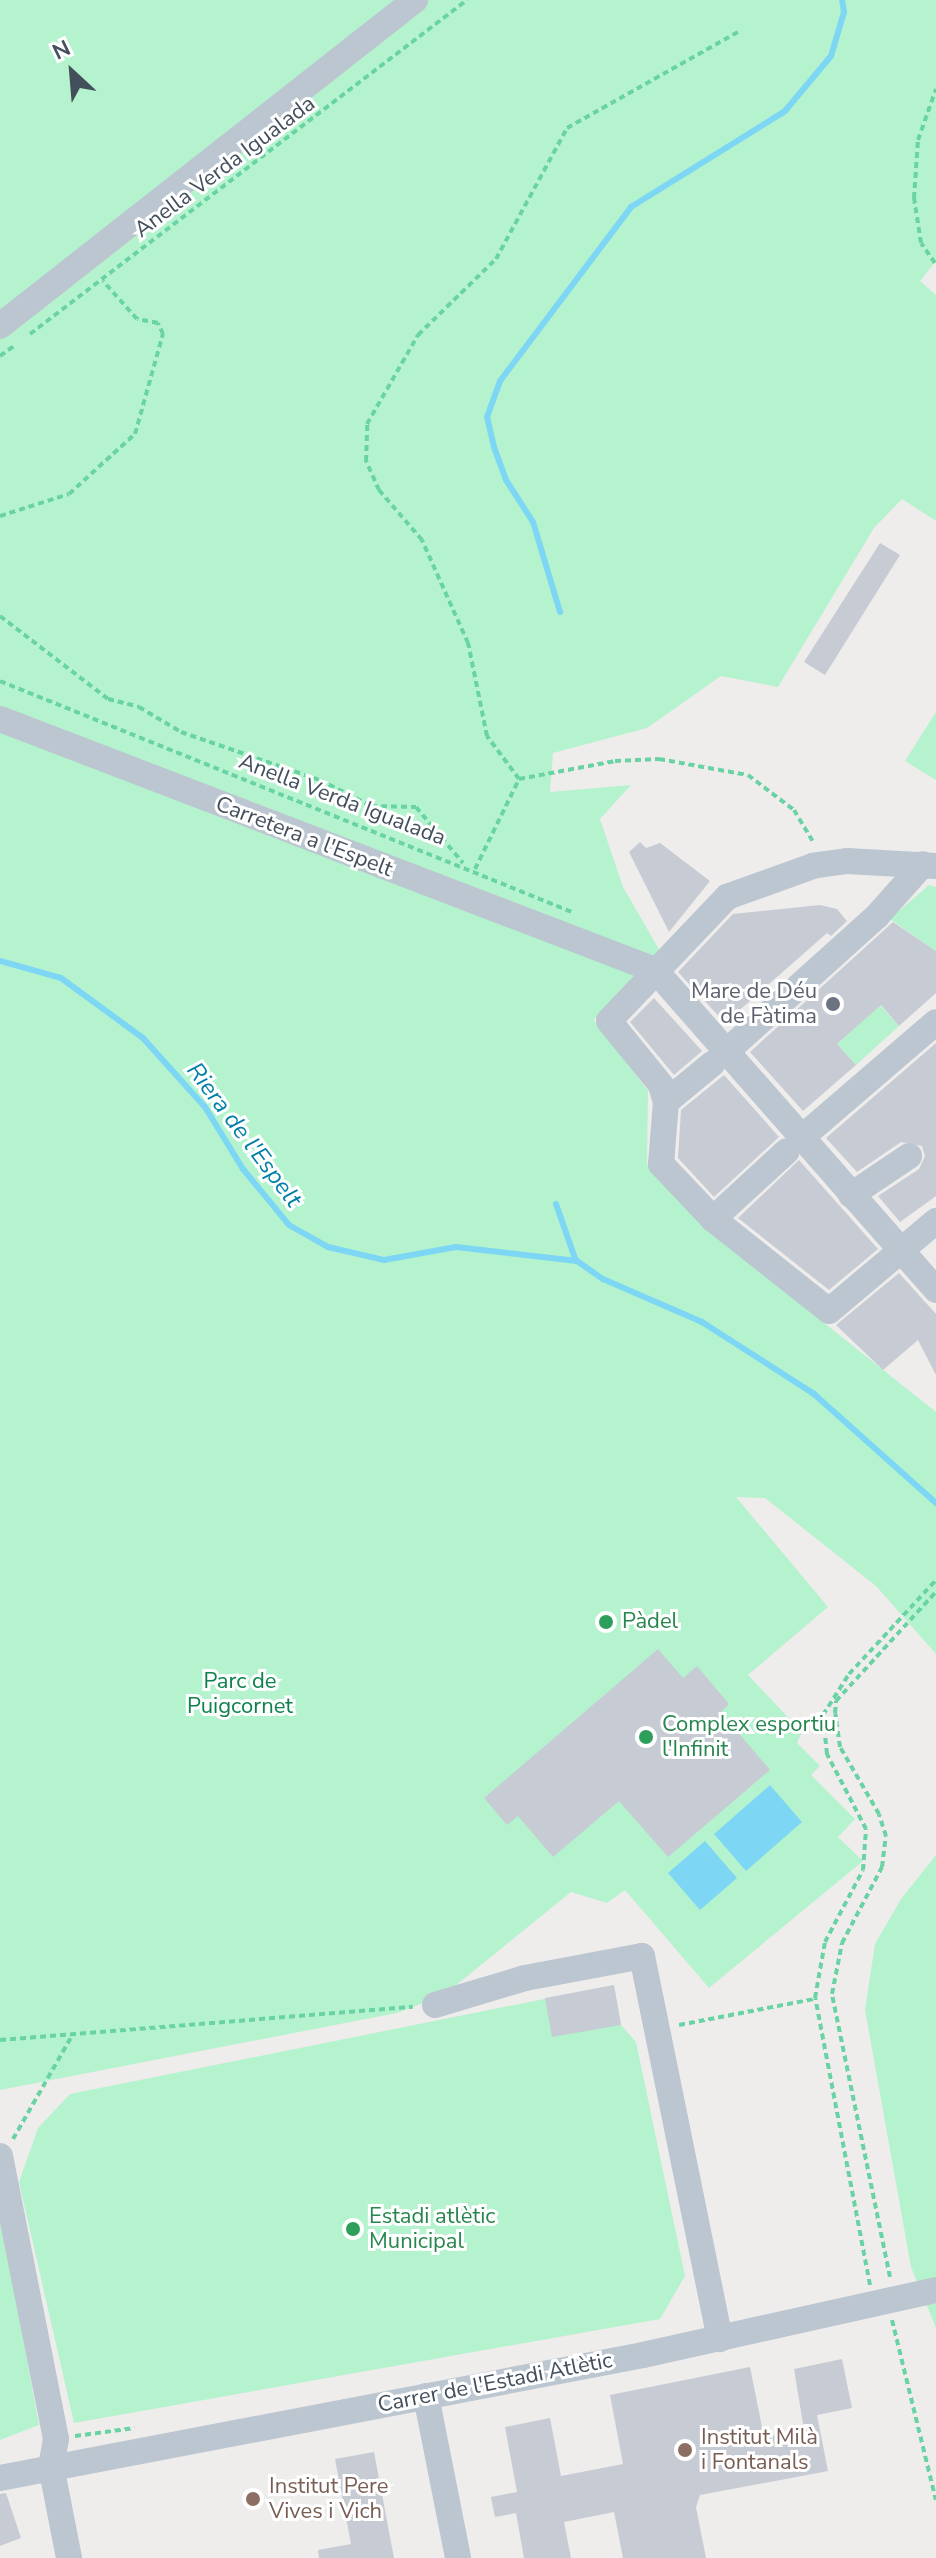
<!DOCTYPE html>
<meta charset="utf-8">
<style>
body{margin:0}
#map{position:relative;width:936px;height:2558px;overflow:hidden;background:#efecec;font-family:"Nunito Sans",sans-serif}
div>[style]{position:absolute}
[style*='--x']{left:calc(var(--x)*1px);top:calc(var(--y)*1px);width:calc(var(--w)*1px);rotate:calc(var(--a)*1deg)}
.green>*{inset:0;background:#b5f3cf}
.water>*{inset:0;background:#7dd6f4}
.stream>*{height:6px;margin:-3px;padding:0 3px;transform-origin:3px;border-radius:3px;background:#7dd6f4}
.building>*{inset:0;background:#c7cbd3}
.path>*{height:4px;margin-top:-2px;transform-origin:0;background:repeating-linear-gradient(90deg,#6ad3a4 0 6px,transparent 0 10px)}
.minor>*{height:26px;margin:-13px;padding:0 13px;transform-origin:13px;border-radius:13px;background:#bbc6d0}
.dots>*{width:22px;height:22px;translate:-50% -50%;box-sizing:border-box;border:4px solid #fff;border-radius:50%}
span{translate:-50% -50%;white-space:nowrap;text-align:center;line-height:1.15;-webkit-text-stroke:6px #fff;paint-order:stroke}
.street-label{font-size:22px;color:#434f5b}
.worship-label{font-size:22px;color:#5b616d}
.right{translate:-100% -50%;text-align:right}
.leisure-label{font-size:22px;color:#27864d}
.left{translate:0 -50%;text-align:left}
.park-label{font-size:22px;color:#0e824d}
.education-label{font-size:22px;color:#785e54}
.water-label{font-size:24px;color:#017fa9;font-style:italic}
.north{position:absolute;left:32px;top:32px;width:80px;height:80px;-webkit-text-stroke:6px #fff;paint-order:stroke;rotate:334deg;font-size:22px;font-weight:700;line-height:32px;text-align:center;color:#434f5b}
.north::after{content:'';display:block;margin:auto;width:28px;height:36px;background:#434f5b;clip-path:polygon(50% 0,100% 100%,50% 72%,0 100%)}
</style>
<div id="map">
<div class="green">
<i style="clip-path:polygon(0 0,936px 0,936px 261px,920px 281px,936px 295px,936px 521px,902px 499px,874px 528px,778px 687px,721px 676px,647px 728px,553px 753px,550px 792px,631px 785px,600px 819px,623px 887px,660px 951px,594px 1020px,648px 1091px,647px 1164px,700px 1224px,936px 1412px,936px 1654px,876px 1586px,765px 1498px,736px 1497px,828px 1607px,748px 1675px,802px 1732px,797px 1743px,820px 1766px,811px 1775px,855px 1819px,838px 1837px,863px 1861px,709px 1988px,625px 1890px,607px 1903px,571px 1892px,444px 1995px,397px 2013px,0 2090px)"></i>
<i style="clip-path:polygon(936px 712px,936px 780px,905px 761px)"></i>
<i style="clip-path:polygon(929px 885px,936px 887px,936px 951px,890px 919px)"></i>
<i style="clip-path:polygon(880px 1005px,899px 1026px,856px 1065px,837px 1044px)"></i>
<i style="clip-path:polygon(936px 1855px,936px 2328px,911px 2267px,865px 2010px,875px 1944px,901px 1899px)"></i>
<i style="clip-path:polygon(614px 1985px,621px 2025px,636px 2042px,685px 2276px,660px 2319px,74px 2423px,19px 2182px,38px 2128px,70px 2094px)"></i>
<i style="clip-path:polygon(0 2214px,39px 2425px,0 2440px)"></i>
</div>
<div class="water">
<i style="clip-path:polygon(770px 1785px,802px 1822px,746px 1871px,714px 1834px)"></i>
<i style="clip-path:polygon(705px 1841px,737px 1878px,700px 1910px,668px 1873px)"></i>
</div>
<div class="stream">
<i style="--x:560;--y:612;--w:94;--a:-106.7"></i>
<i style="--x:533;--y:522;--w:50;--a:-122.7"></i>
<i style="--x:506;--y:480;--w:35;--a:-110"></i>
<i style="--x:494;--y:447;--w:31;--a:-103"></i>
<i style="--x:487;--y:417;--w:38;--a:-70"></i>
<i style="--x:500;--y:381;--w:218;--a:-53"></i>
<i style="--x:631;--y:207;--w:181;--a:-31.9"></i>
<i style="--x:785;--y:111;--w:72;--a:-50.1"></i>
<i style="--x:831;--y:56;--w:46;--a:-73.5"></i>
<i style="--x:844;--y:12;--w:12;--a:-99"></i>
<i style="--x:0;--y:961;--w:63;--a:15.6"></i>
<i style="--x:61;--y:978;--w:102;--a:36.2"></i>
<i style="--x:143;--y:1038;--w:93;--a:48.1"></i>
<i style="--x:205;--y:1107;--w:73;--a:58.5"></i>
<i style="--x:243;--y:1169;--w:72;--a:50.6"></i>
<i style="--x:289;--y:1225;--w:45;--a:29.4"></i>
<i style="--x:328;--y:1247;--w:57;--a:13.1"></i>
<i style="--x:384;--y:1260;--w:73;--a:-10.2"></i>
<i style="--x:456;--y:1247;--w:122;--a:6.6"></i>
<i style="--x:577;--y:1261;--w:32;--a:35"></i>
<i style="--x:603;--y:1279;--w:108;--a:23.5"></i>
<i style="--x:702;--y:1322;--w:133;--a:32.7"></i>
<i style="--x:814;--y:1394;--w:164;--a:41.8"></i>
<i style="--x:556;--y:1204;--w:60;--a:70.7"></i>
</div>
<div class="building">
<i style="clip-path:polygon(880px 543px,900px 555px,825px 675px,804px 662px)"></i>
<i style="clip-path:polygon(640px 842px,646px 848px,660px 843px,710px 881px,669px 932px,629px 852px)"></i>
<i style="clip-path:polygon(820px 905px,837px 909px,847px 921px,831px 936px,827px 933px,725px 1023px,678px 972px,733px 914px)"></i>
<i style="clip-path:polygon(893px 922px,936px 951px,936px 993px,899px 1026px,881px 1005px,837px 1044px,856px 1065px,803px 1111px,750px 1052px)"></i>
<i style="clip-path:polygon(654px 998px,702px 1051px,674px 1075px,630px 1022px)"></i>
<i style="clip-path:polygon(936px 1043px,936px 1196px,900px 1222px,878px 1196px,919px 1169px,925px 1156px,922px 1146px,901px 1142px,857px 1172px,826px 1138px)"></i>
<i style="clip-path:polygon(724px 1075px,779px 1137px,714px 1197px,678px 1158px,681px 1110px)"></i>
<i style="clip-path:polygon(799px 1160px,878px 1249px,829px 1290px,738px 1218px)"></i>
<i style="clip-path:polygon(899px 1273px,936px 1314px,936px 1375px,918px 1340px,883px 1370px,836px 1325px)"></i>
<i style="clip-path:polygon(658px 1649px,683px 1678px,697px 1666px,729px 1704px,721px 1712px,770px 1770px,668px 1857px,619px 1801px,553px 1857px,518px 1816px,507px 1825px,484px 1798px)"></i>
<i style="clip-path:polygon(614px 1985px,621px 2025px,552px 2037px,545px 1998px)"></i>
<i style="clip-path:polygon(842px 2359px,852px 2408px,817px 2415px,828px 2471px,700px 2495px,696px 2507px,706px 2558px,623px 2558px,614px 2512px,564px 2522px,571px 2558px,524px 2558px,516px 2513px,495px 2517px,491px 2497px,517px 2492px,505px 2427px,550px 2418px,561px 2476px,623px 2464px,610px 2395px,750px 2367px,764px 2437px,804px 2430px,794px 2369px)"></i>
<i style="clip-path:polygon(374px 2452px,394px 2558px,319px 2558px,318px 2550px,351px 2544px,335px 2459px)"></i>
<i style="clip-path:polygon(6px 2493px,21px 2538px,0 2546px,0 2494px)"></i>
</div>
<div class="path">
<i style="--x:935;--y:263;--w:24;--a:-125"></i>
<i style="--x:921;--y:243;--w:46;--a:-98.8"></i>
<i style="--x:914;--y:198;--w:58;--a:-86.1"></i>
<i style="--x:918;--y:140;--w:54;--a:-70.6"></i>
<i style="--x:30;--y:334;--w:550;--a:-37.39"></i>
<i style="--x:0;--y:356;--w:17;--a:-36"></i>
<i style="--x:0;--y:516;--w:72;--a:-17.7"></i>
<i style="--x:69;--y:494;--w:89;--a:-42.3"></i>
<i style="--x:135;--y:434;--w:104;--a:-74.4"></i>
<i style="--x:163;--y:334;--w:12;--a:-114"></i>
<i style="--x:158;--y:323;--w:21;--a:-169"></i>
<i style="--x:137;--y:319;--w:51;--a:-131.8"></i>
<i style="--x:0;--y:616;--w:136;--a:37.5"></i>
<i style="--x:108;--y:699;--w:32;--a:14"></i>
<i style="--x:139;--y:707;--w:49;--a:30.8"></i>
<i style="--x:181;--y:732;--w:147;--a:19.1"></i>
<i style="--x:320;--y:780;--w:57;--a:27"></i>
<i style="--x:371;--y:806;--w:45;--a:1.3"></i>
<i style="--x:416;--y:807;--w:73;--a:50"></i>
<i style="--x:0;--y:681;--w:617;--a:21.99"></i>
<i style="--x:519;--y:779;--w:54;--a:-126.7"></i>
<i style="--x:487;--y:736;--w:95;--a:-101.5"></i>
<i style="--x:468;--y:643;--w:113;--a:-114.1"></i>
<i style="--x:422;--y:540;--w:66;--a:-130.7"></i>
<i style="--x:379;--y:490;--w:32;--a:-114"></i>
<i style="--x:366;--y:461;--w:37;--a:-88"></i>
<i style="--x:367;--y:424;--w:103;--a:-60.2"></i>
<i style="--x:418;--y:335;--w:109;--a:-44.3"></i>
<i style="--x:496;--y:259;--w:149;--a:-61.5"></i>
<i style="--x:567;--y:128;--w:196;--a:-29.3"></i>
<i style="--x:475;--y:869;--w:100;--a:-63.9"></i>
<i style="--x:519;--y:779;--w:98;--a:-10.6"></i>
<i style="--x:615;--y:761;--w:44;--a:-2.6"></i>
<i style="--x:659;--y:759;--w:90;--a:10.2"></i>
<i style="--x:748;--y:775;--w:58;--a:37.3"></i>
<i style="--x:794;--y:810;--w:39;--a:59"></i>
<i style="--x:679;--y:2025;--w:137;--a:-10.9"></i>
<i style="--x:0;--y:2040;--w:414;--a:-4.6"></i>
<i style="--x:13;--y:2139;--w:121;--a:-60.3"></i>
<i style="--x:890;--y:2277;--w:289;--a:-101.6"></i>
<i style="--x:832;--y:1994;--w:52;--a:-78.9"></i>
<i style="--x:842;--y:1943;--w:86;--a:-62.2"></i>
<i style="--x:882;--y:1867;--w:31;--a:-83"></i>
<i style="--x:886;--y:1836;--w:23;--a:-108"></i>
<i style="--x:879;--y:1814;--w:78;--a:-120.2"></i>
<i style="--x:840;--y:1747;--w:34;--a:-98"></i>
<i style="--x:835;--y:1713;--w:12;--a:-85"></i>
<i style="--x:836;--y:1701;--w:148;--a:-47.5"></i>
<i style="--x:870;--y:2285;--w:292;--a:-100.8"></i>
<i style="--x:815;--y:1998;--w:57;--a:-79.9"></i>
<i style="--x:825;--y:1942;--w:81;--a:-62.2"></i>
<i style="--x:863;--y:1870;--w:41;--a:-85.8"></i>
<i style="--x:866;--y:1829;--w:85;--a:-117.5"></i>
<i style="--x:827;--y:1754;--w:39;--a:-96"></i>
<i style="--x:823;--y:1715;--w:49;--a:-57.6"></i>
<i style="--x:849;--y:1674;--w:128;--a:-47.2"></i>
<i style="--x:892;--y:2320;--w:185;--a:76.3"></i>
<i style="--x:75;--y:2436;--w:60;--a:-7.7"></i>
</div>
<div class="minor">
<i style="--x:0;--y:326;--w:528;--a:-38.15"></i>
<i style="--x:0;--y:719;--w:701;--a:20.97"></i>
<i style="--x:655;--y:970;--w:426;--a:48.7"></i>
<i style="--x:936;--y:866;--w:89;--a:-176.8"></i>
<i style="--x:847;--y:861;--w:34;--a:172"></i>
<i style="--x:813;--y:866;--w:91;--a:160.2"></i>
<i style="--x:727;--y:897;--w:171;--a:133.6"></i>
<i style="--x:609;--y:1021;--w:82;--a:50.9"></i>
<i style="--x:661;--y:1085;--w:18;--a:74"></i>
<i style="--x:666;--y:1102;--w:62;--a:94.6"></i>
<i style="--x:661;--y:1164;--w:76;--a:46.6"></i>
<i style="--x:713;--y:1219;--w:148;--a:38.4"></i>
<i style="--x:829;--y:1311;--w:140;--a:-40.1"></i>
<i style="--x:727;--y:1051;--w:202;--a:-42"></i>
<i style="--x:877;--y:916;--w:69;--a:-48.5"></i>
<i style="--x:666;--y:1102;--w:60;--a:-39.6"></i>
<i style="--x:800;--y:1139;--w:179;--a:-40.7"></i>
<i style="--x:851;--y:1195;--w:70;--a:-33.9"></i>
<i style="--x:713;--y:1219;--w:100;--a:-42.6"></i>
<i style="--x:435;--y:2005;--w:94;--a:-16.7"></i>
<i style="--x:525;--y:1978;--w:119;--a:-10.6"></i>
<i style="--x:642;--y:1956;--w:391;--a:78.5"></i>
<i style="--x:0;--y:2156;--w:288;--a:78.8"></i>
<i style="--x:56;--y:2439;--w:27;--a:100"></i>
<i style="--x:51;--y:2466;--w:94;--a:78.9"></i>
<i style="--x:426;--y:2396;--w:165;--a:78.8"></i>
<i style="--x:0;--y:2478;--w:655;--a:-10.83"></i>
<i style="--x:643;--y:2355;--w:300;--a:-12.5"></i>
</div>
<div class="dots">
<i style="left:833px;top:1004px;background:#6b7280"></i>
<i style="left:606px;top:1622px;background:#2e9e5b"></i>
<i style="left:646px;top:1737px;background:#2e9e5b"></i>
<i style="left:353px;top:2229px;background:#2e9e5b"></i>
<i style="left:685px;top:2450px;background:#8d6e63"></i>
<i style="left:253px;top:2499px;background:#8d6e63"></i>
</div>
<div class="street-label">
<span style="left:225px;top:167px;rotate:-37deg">Anella Verda Igualada</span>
<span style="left:342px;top:800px;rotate:21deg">Anella Verda Igualada</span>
<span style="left:304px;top:837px;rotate:21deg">Carretera a l'Espelt</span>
<span style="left:495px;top:2383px;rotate:-11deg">Carrer de l'Estadi Atlètic</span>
</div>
<div class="worship-label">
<span class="right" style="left:817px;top:1004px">Mare de Déu<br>de Fàtima</span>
</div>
<div class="leisure-label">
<span class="left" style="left:622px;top:1622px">Pàdel</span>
<span class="left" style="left:662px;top:1737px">Complex esportiu<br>l'Infinit</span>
<span class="left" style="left:369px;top:2229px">Estadi atlètic<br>Municipal</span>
</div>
<div class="park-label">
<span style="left:240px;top:1694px">Parc de<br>Puigcornet</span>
</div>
<div class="education-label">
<span class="left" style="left:701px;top:2450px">Institut Milà<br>i Fontanals</span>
<span class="left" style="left:269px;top:2499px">Institut Pere<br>Vives i Vich</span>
</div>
<div class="water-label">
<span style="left:244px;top:1135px;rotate:53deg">Riera de l'Espelt</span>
</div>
<div class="north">N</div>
</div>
